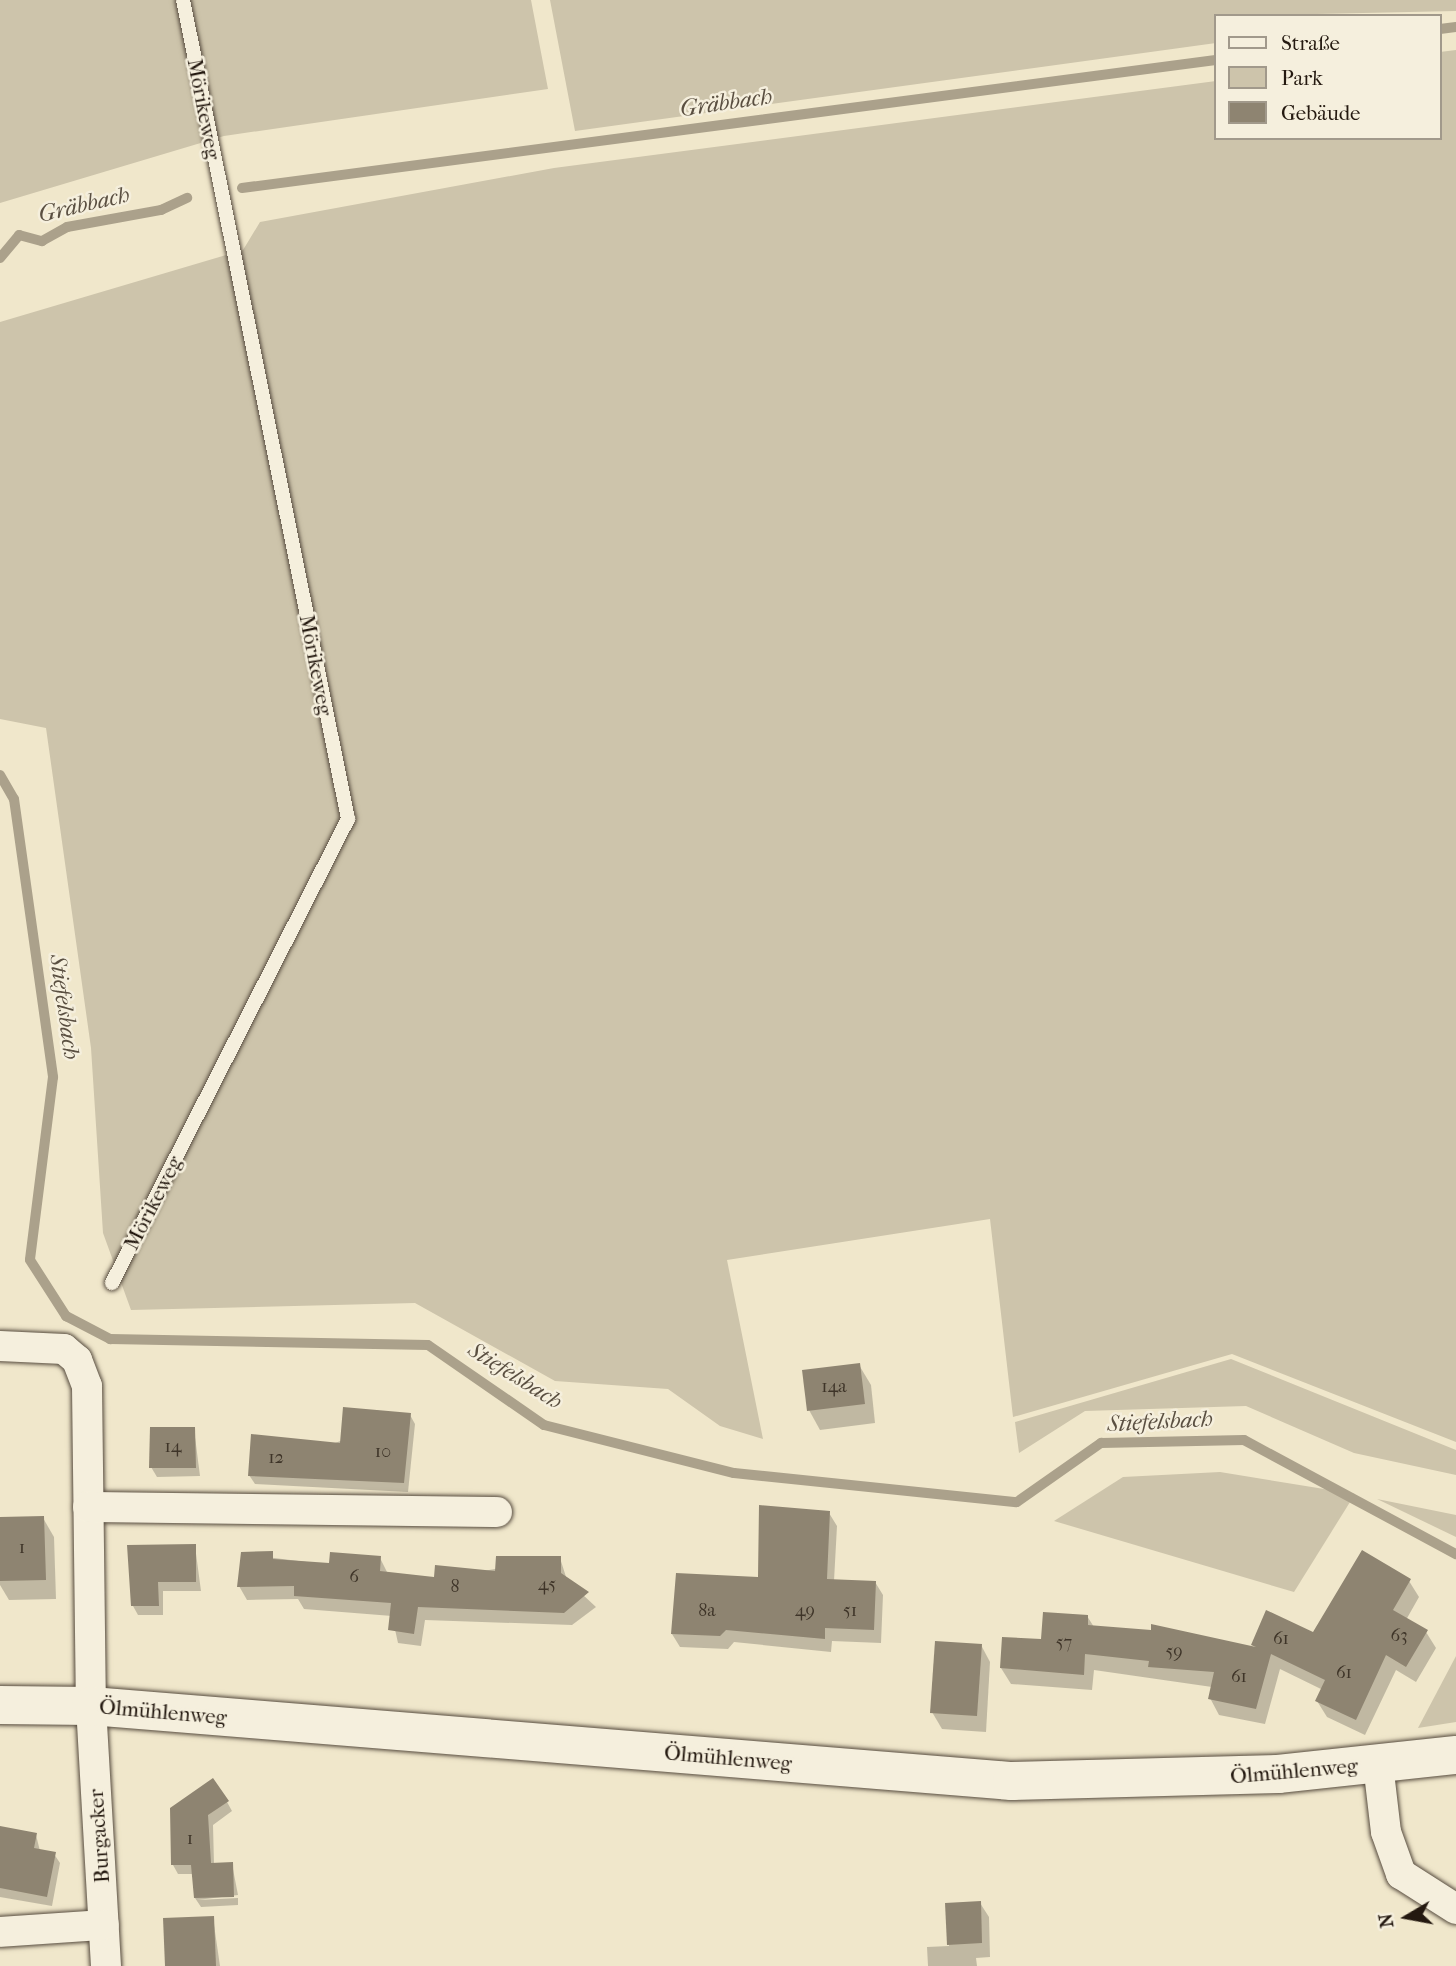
<!DOCTYPE html>
<meta charset="utf-8">
<style>
body{margin:0}
#map{position:relative;width:1456px;height:1966px;overflow:hidden;background:#f0e7cb;font-family:"IM FELL French Canon",serif}
div>[style]{position:absolute}
[style*='--x']{left:calc(var(--x)*1px);top:calc(var(--y)*1px);width:calc(var(--w)*1px);rotate:calc(var(--a)*1deg)}
.green>*{inset:0;background:#cdc4ab}
.shadow>*{inset:0;background:#0003}
.stream>*{height:10px;margin:-5px;padding:0 5px;transform-origin:5px;border-radius:5px;background:#aba18b}
.building>*{inset:0;background:#8e8471}
.roads{filter:drop-shadow(0 0 2px #574c3f) drop-shadow(0 0 2px #574c3f)}
.lane>*{height:14px;margin:-7px;padding:0 7px;transform-origin:7px;border-radius:7px;background:#f5efdd}
.street>*{height:30px;margin:-15px;padding:0 15px;transform-origin:15px;border-radius:15px;background:#f5efdd}
.secondary>*{height:38px;margin:-19px;padding:0 19px;transform-origin:19px;border-radius:19px;background:#f5efdd}
span{translate:-50% -50%;white-space:nowrap;text-align:center;line-height:1.15;-webkit-text-stroke:5px #f5efdd;paint-order:stroke}
.number-label{font-size:18px;color:#3e3428}
.number-label span{-webkit-text-stroke-width:0}
.street-label{font-size:21px;color:#241910}
.water-label{font-size:23px;color:#5a4f41;font-style:italic}
.legend{position:absolute;left:1214px;top:14px;width:228px;height:126px;box-sizing:border-box;background:#f5efdd;border:2px solid #a1998b;margin:0;padding:9px 12px;list-style:none;font-size:21px;color:#241910}
.legend li{display:flex;align-items:center;gap:14px;height:35px}
.legend b{width:35px;border:2px solid #a1998b}
.north{position:absolute;left:1372px;top:1882px;width:70px;height:70px;-webkit-text-stroke:5px #f5efdd;paint-order:stroke;rotate:260deg;font-size:19px;font-weight:700;line-height:28px;text-align:center;color:#241910}
.north::after{content:'';display:block;margin:auto;width:24px;height:32px;background:#241910;clip-path:polygon(50% 0,100% 100%,50% 72%,0 100%)}
</style>
<div id="map">
<div class="green">
<i style="clip-path:polygon(0 0,531px 0,548px 89px,224px 136px,0 203px)"></i>
<i style="clip-path:polygon(550px 0,1456px 0,1456px 11px,1216px 16px,1216px 43px,575px 131px)"></i>
<i style="clip-path:polygon(1456px 50px,1456px 1442px,1232px 1354px,1013px 1417px,990px 1219px,727px 1260px,763px 1439px,720px 1426px,668px 1389px,555px 1381px,415px 1303px,131px 1310px,103px 1233px,91px 1048px,46px 728px,0 719px,0 322px,243px 250px,260px 222px,554px 168px,1216px 81px,1216px 138px,1440px 138px,1440px 52px)"></i>
<i style="clip-path:polygon(1231px 1359px,1456px 1450px,1456px 1475px,1354px 1453px,1246px 1406px,1085px 1411px,1019px 1453px,1015px 1422px)"></i>
<i style="clip-path:polygon(1220px 1472px,1355px 1494px,1294px 1592px,1054px 1521px,1123px 1477px)"></i>
<i style="clip-path:polygon(1377px 1499px,1456px 1515px,1456px 1537px)"></i>
<i style="clip-path:polygon(1456px 1656px,1456px 1722px,1418px 1728px)"></i>
</div>
<div class="shadow">
<i style="clip-path:polygon(859px 1365px,871px 1385px,875px 1423px,820px 1430px,809px 1410px)"></i>
<i style="clip-path:polygon(410px 1415px,415px 1424px,408px 1492px,255px 1484px,249px 1475px)"></i>
<i style="clip-path:polygon(194px 1429px,200px 1476px,157px 1477px,151px 1467px)"></i>
<i style="clip-path:polygon(829px 1513px,837px 1526px,834px 1581px,875px 1582px,883px 1595px,881px 1643px,832px 1641px,831px 1652px,734px 1642px,728px 1649px,680px 1647px,672px 1634px,759px 1579px)"></i>
<i style="clip-path:polygon(43px 1518px,54px 1537px,56px 1599px,9px 1600px,0 1585px,0 1519px)"></i>
<i style="clip-path:polygon(195px 1546px,201px 1591px,163px 1591px,163px 1615px,138px 1615px,133px 1606px)"></i>
<i style="clip-path:polygon(242px 1554px,331px 1565px,380px 1558px,388px 1574px,435px 1579px,560px 1558px,567px 1580px,596px 1607px,572px 1625px,425px 1620px,421px 1646px,398px 1643px,392px 1616px,304px 1609px,298px 1599px,247px 1600px,239px 1586px)"></i>
<i style="clip-path:polygon(1409px 1581px,1419px 1597px,1406px 1620px,1426px 1632px,1436px 1648px,1416px 1682px,1396px 1670px,1365px 1735px,1327px 1717px,1317px 1701px,1323px 1690px,1280px 1669px,1265px 1724px,1219px 1715px,1210px 1698px,1212px 1687px,1094px 1670px,1092px 1690px,1011px 1684px,1001px 1668px,1087px 1616px,1094px 1627px,1255px 1649px,1314px 1634px)"></i>
<i style="clip-path:polygon(981px 1645px,990px 1662px,986px 1732px,942px 1729px,932px 1712px)"></i>
<i style="clip-path:polygon(227px 1802px,232px 1811px,213px 1825px,214px 1864px,232px 1864px,238px 1895px,197px 1900px,238px 1898px,238px 1905px,201px 1907px,195px 1898px,194px 1874px,178px 1874px,173px 1865px,171px 1809px)"></i>
<i style="clip-path:polygon(0 1828px,36px 1835px,40px 1851px,54px 1854px,60px 1863px,52px 1906px,0 1897px)"></i>
<i style="clip-path:polygon(980px 1903px,989px 1917px,990px 1957px,976px 1958px,977px 1966px,928px 1966px,927px 1947px,949px 1946px,947px 1904px)"></i>
<i style="clip-path:polygon(213px 1918px,220px 1966px,168px 1966px)"></i>
</div>
<div class="stream">
<i style="--x:1440;--y:29;--w:16;--a:-7"></i>
<i style="--x:242;--y:188;--w:982;--a:-7.49"></i>
<i style="--x:0;--y:258;--w:30;--a:-50"></i>
<i style="--x:19;--y:235;--w:24;--a:15"></i>
<i style="--x:42;--y:241;--w:29;--a:-29"></i>
<i style="--x:67;--y:227;--w:96;--a:-10.3"></i>
<i style="--x:161;--y:210;--w:29;--a:-25"></i>
<i style="--x:0;--y:775;--w:28;--a:60"></i>
<i style="--x:14;--y:799;--w:281;--a:82"></i>
<i style="--x:53;--y:1077;--w:184;--a:97.2"></i>
<i style="--x:30;--y:1260;--w:67;--a:57.3"></i>
<i style="--x:66;--y:1316;--w:50;--a:27.6"></i>
<i style="--x:110;--y:1339;--w:318;--a:1.1"></i>
<i style="--x:428;--y:1345;--w:141;--a:34.6"></i>
<i style="--x:544;--y:1425;--w:196;--a:14.2"></i>
<i style="--x:734;--y:1473;--w:284;--a:5.9"></i>
<i style="--x:1017;--y:1502;--w:103;--a:-35.1"></i>
<i style="--x:1101;--y:1443;--w:143;--a:-1.2"></i>
<i style="--x:1244;--y:1440;--w:241;--a:28.3"></i>
</div>
<div class="building">
<i style="clip-path:polygon(860px 1363px,865px 1404px,807px 1411px,802px 1370px)"></i>
<i style="clip-path:polygon(343px 1407px,411px 1413px,404px 1483px,248px 1476px,251px 1434px,340px 1443px)"></i>
<i style="clip-path:polygon(150px 1427px,195px 1427px,196px 1468px,149px 1468px)"></i>
<i style="clip-path:polygon(759px 1505px,830px 1511px,827px 1579px,876px 1581px,874px 1630px,825px 1628px,825px 1639px,726px 1630px,720px 1636px,671px 1634px,676px 1573px,758px 1577px)"></i>
<i style="clip-path:polygon(44px 1516px,46px 1580px,0 1581px,0 1517px)"></i>
<i style="clip-path:polygon(196px 1544px,196px 1582px,158px 1582px,159px 1606px,131px 1606px,127px 1545px)"></i>
<i style="clip-path:polygon(1362px 1550px,1411px 1579px,1393px 1610px,1428px 1630px,1406px 1667px,1386px 1655px,1356px 1720px,1315px 1701px,1325px 1680px,1271px 1654px,1256px 1709px,1208px 1699px,1214px 1672px,1148px 1667px,1149px 1661px,1085px 1654px,1084px 1675px,1000px 1668px,1002px 1637px,1041px 1639px,1043px 1612px,1088px 1615px,1088px 1625px,1151px 1630px,1151px 1624px,1256px 1647px,1251px 1645px,1266px 1610px,1313px 1632px)"></i>
<i style="clip-path:polygon(273px 1551px,273px 1559px,329px 1563px,330px 1552px,381px 1556px,380px 1571px,434px 1577px,435px 1565px,495px 1571px,496px 1556px,561px 1556px,561px 1573px,589px 1592px,564px 1613px,418px 1607px,414px 1634px,388px 1630px,391px 1603px,294px 1596px,294px 1586px,237px 1587px,241px 1552px)"></i>
<i style="clip-path:polygon(935px 1641px,982px 1644px,977px 1716px,930px 1713px)"></i>
<i style="clip-path:polygon(213px 1778px,229px 1801px,208px 1815px,211px 1863px,233px 1862px,234px 1897px,194px 1898px,191px 1865px,171px 1865px,170px 1808px)"></i>
<i style="clip-path:polygon(0 1826px,37px 1833px,34px 1848px,56px 1852px,47px 1897px,0 1888px)"></i>
<i style="clip-path:polygon(981px 1901px,982px 1943px,947px 1945px,945px 1903px)"></i>
<i style="clip-path:polygon(214px 1916px,216px 1966px,165px 1966px,163px 1918px)"></i>
</div>
<div class="roads">
<div class="lane">
<i style="--x:112;--y:1283;--w:521;--a:-63.04"></i>
<i style="--x:348;--y:819;--w:835;--a:-101.39"></i>
</div>
<div class="street">
<i style="--x:0;--y:1346;--w:64;--a:2.7"></i>
<i style="--x:64;--y:1349;--w:17;--a:40"></i>
<i style="--x:77;--y:1360;--w:28;--a:69"></i>
<i style="--x:87;--y:1386;--w:320;--a:89.3"></i>
<i style="--x:91;--y:1706;--w:260;--a:86.7"></i>
<i style="--x:88;--y:1507;--w:409;--a:0.7"></i>
<i style="--x:1378;--y:1764;--w:68;--a:83.3"></i>
<i style="--x:1386;--y:1832;--w:45;--a:70.3"></i>
<i style="--x:1401;--y:1874;--w:65;--a:32.5"></i>
<i style="--x:0;--y:1932;--w:104;--a:-3.9"></i>
</div>
<div class="secondary">
<i style="--x:0;--y:1705;--w:91;--a:0.6"></i>
<i style="--x:91;--y:1706;--w:924;--a:4.66"></i>
<i style="--x:1012;--y:1781;--w:266;--a:-1.5"></i>
<i style="--x:1278;--y:1774;--w:179;--a:-6.1"></i>
</div>
</div>
<div class="number-label">
<span style="left:834px;top:1387px">14a</span>
<span style="left:173px;top:1447px">14</span>
<span style="left:383px;top:1452px">10</span>
<span style="left:276px;top:1458px">12</span>
<span style="left:22px;top:1548px">1</span>
<span style="left:354px;top:1577px">6</span>
<span style="left:547px;top:1585px">45</span>
<span style="left:455px;top:1587px">8</span>
<span style="left:707px;top:1611px">8a</span>
<span style="left:805px;top:1611px">49</span>
<span style="left:850px;top:1611px">51</span>
<span style="left:1399px;top:1636px">63</span>
<span style="left:1281px;top:1639px">61</span>
<span style="left:1064px;top:1643px">57</span>
<span style="left:1174px;top:1652px">59</span>
<span style="left:1344px;top:1673px">61</span>
<span style="left:1239px;top:1677px">61</span>
<span style="left:190px;top:1839px">1</span>
</div>
<div class="street-label">
<span style="left:204px;top:109px;rotate:79deg">Mörikeweg</span>
<span style="left:316px;top:665px;rotate:79deg">Mörikeweg</span>
<span style="left:153px;top:1203px;rotate:-63deg">Mörikeweg</span>
<span style="left:163px;top:1712px;rotate:5deg">Ölmühlenweg</span>
<span style="left:728px;top:1758px;rotate:5deg">Ölmühlenweg</span>
<span style="left:1294px;top:1771px;rotate:-5deg">Ölmühlenweg</span>
<span style="left:99px;top:1836px;rotate:-94deg">Burgacker</span>
</div>
<div class="water-label">
<span style="left:726px;top:103px;rotate:-8deg">Gräbbach</span>
<span style="left:84px;top:205px;rotate:-13deg">Gräbbach</span>
<span style="left:64px;top:1007px;rotate:82deg">Stiefelsbach</span>
<span style="left:515px;top:1376px;rotate:32deg">Stiefelsbach</span>
<span style="left:1160px;top:1422px;rotate:-3deg">Stiefelsbach</span>
</div>
<ul class="legend">
<li><b style="height:9px;background:#f5efdd"></b>Straße</li>
<li><b style="height:19px;background:#cdc4ab"></b>Park</li>
<li><b style="height:19px;background:#8e8471"></b>Gebäude</li>
</ul>
<div class="north">N</div>
</div>
